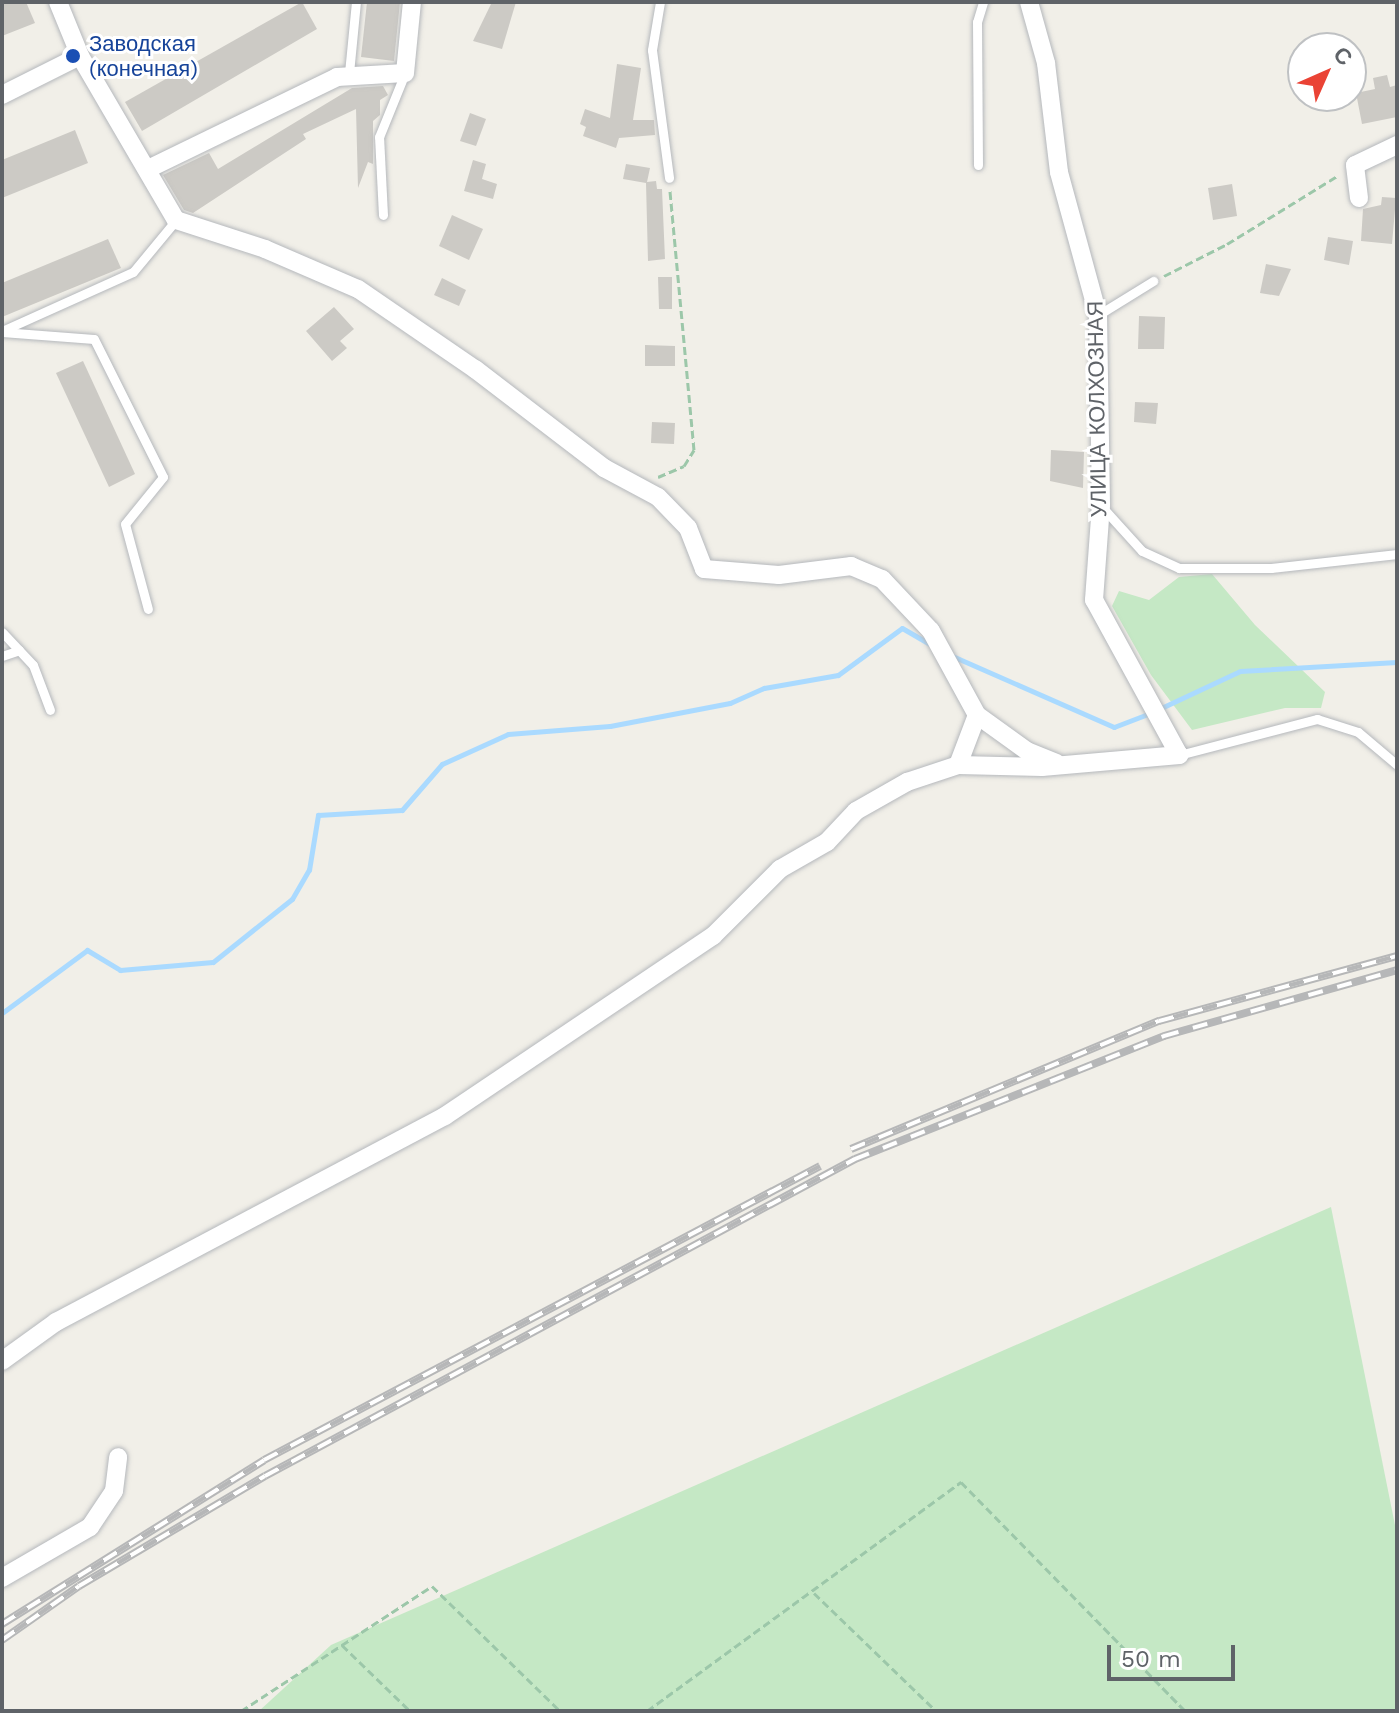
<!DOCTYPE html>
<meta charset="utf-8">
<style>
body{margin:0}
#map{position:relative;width:1399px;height:1713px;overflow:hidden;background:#f1efe8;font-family:"Work Sans",sans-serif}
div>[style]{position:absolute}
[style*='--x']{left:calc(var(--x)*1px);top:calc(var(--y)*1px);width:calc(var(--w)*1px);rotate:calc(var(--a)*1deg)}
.green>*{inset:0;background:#c5e8c5}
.stream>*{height:5px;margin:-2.5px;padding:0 2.5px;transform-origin:2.5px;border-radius:2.5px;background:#aadaff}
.building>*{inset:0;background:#cccac5}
.path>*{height:3px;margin-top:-1.5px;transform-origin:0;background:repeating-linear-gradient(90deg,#9cc7a9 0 8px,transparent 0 12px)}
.roads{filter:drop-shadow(0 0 2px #b5b8bc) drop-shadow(0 0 2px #b5b8bc)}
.lane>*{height:9px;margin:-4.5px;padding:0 4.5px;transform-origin:4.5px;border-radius:4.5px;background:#fff}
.street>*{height:18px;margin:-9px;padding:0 9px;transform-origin:9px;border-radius:9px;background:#fff}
.rail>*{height:8px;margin-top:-4px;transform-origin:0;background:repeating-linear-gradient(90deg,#fff 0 15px,#b6b7b8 0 30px);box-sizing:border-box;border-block:2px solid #b6b7b8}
.dots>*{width:22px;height:22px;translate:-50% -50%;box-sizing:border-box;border:4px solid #fff;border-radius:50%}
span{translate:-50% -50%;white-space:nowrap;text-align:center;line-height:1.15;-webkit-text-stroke:6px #fff;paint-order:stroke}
.transit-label{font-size:22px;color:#164399}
.left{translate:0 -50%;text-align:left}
.street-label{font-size:22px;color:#5f6368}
.frame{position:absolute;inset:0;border:4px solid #5f6368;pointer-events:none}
.north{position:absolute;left:1287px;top:32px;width:80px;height:80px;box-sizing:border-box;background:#fff;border:2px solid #bfc1c3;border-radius:50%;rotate:45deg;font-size:22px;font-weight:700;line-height:32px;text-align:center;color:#5f6368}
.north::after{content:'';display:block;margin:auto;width:28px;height:36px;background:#ea4335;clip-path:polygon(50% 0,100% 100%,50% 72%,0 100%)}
.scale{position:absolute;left:1107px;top:1645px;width:128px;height:36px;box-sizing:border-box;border:4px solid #5f6368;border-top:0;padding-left:10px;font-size:24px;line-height:28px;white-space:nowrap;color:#5f6368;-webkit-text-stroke:6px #fff;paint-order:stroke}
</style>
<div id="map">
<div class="green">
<i style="clip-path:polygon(1212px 574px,1255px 625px,1325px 692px,1321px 708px,1285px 708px,1192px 730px,1151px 675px,1112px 606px,1119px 591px,1149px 600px,1179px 577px)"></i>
<i style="clip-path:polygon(1331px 1207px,1397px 1535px,1397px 1711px,259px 1711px,331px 1645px)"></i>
</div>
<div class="stream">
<i style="--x:950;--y:655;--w:179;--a:23.7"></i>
<i style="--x:1114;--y:727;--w:39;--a:-21"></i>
<i style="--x:1159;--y:709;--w:89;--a:-25.1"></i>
<i style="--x:1240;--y:671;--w:157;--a:-3.3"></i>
<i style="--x:2;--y:1013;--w:106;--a:-36.5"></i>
<i style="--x:87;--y:950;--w:39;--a:31"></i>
<i style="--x:120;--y:970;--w:93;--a:-4.9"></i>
<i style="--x:213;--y:962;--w:101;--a:-38.6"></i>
<i style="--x:292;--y:899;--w:34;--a:-60"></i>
<i style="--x:309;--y:870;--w:56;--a:-80.7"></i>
<i style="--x:318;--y:815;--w:84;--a:-3.4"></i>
<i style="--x:402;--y:810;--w:61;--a:-49"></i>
<i style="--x:442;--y:764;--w:72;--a:-24.4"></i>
<i style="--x:508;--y:734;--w:102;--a:-4.5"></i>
<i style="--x:610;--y:726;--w:122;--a:-10.9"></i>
<i style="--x:730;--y:703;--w:37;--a:-24"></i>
<i style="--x:764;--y:688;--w:75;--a:-10"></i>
<i style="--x:838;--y:675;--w:79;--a:-36.3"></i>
<i style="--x:902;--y:628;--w:32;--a:30"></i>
</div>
<div class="building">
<i style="clip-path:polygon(2px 2px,26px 2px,35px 23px,2px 36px)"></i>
<i style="clip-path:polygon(302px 2px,317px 29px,142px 131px,125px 102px)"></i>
<i style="clip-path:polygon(367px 2px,400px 2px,394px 61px,361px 57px)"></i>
<i style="clip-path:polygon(492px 2px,516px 2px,502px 49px,473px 41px)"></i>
<i style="clip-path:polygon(617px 64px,641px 68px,633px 120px,654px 120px,655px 135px,619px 138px,616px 148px,583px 136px,586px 127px,580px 124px,585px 109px,610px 118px)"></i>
<i style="clip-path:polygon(1387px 75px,1390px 87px,1397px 85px,1397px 117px,1362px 124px,1356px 93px,1375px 89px,1373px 78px)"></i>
<i style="clip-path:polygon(383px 86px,388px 95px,380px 100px,380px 115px,373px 121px,373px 164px,368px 162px,358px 188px,356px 109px,303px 134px,306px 139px,193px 213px,184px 210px,163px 175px,209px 153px,218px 169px,352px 88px)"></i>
<i style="clip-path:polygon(470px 113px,486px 119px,476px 146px,460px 141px)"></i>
<i style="clip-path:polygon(75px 130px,88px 163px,2px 198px,2px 160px)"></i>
<i style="clip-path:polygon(473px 160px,486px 164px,482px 179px,497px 184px,493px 199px,464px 191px)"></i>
<i style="clip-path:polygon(626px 164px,650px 168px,647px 182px,656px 181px,657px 189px,662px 189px,665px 259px,648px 261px,646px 183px,623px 179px)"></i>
<i style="clip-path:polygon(1232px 184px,1237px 216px,1213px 220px,1208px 188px)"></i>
<i style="clip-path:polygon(1382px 197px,1396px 198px,1392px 244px,1361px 241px,1363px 209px,1381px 205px)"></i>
<i style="clip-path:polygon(452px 215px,483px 229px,469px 260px,439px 246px)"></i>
<i style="clip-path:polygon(1328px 237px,1353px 241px,1349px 265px,1324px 260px)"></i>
<i style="clip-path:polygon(108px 239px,121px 268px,2px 317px,2px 283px)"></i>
<i style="clip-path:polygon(1266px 264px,1291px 269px,1279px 296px,1260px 293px)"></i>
<i style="clip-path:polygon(658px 277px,672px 277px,672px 309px,659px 309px)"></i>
<i style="clip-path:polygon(442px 278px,466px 290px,459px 306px,434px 295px)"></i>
<i style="clip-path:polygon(334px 307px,354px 329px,340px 341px,347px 348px,332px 361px,306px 331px)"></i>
<i style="clip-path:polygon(1139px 316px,1165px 317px,1164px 349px,1138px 349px)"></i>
<i style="clip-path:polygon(645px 345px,675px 346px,675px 366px,645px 366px)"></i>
<i style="clip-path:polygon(83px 361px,135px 474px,109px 487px,56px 373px)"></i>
<i style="clip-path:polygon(1135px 402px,1158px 403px,1156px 424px,1134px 422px)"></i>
<i style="clip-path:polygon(652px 422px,675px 423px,674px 444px,651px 443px)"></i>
<i style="clip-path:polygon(1051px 450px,1084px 452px,1083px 488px,1050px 481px)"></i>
</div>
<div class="path">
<i style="--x:1164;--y:276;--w:71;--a:-26.9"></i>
<i style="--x:1227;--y:244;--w:129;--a:-31.7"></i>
<i style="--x:658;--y:477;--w:28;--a:-23"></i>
<i style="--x:684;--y:466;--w:19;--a:-58"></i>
<i style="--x:694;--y:450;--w:261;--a:-95.3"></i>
<i style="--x:814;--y:1593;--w:170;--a:44"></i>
<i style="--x:342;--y:1645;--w:95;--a:44.1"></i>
<i style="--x:241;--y:1711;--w:228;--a:-33.2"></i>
<i style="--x:432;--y:1586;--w:179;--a:44.3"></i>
<i style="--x:647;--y:1711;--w:389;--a:-36.1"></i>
<i style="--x:961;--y:1482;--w:320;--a:45.6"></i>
</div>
<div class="roads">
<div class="lane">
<i style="--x:660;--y:2;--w:49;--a:99.5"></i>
<i style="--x:652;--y:50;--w:129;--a:82.4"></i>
<i style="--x:349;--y:73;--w:71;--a:-84.4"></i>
<i style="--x:978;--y:165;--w:143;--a:-90.4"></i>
<i style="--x:977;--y:22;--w:21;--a:-73"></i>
<i style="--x:383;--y:215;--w:78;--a:-92.9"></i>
<i style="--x:379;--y:137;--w:69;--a:-67.9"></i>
<i style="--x:1098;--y:315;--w:65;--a:-31.7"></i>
<i style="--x:4;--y:330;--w:141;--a:-24.2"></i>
<i style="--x:133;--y:272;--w:67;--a:-50.4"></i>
<i style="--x:2;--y:332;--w:92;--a:4.4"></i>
<i style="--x:94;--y:339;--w:154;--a:63.4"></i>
<i style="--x:163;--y:477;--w:60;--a:129"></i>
<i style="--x:125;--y:524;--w:88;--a:74.9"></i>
<i style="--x:1103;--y:508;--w:58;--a:47.8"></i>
<i style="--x:1142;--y:551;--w:41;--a:24.7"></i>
<i style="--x:1179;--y:568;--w:92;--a:0"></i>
<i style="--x:1271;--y:568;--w:127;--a:-6.3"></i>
<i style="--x:2;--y:632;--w:45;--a:46.8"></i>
<i style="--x:33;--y:665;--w:48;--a:69.3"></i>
<i style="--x:2;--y:656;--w:18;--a:-19"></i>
<i style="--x:1179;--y:755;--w:143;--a:-14.6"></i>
<i style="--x:1317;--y:719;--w:43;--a:17.6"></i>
<i style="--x:1358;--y:732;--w:51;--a:40.2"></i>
</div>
<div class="street">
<i style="--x:58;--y:2;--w:58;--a:67.8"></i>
<i style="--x:80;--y:56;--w:190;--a:59.7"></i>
<i style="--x:176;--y:220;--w:94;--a:18"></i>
<i style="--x:265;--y:249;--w:101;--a:23.3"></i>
<i style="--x:358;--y:289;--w:142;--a:34.4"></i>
<i style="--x:475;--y:369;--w:163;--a:37.5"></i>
<i style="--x:604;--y:468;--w:61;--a:28.2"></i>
<i style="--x:658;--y:497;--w:43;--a:45.9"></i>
<i style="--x:688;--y:528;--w:44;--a:68.7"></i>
<i style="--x:704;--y:569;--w:75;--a:4.6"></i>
<i style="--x:779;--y:575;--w:73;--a:-7.1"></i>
<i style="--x:851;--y:566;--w:34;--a:23"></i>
<i style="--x:882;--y:579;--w:71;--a:46.7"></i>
<i style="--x:931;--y:631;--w:96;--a:61.3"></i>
<i style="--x:2;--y:95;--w:87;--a:-26.6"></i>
<i style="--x:150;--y:168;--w:208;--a:-25.9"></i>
<i style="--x:337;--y:77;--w:68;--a:-3.4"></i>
<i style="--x:405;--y:73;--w:71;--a:-84.4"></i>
<i style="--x:1359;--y:198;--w:33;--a:-97"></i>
<i style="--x:1355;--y:165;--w:47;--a:-25.5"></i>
<i style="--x:958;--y:765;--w:53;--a:-69.2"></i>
<i style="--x:977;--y:715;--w:62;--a:35.8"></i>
<i style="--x:1027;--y:751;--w:32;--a:22"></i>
<i style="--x:2;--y:1361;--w:67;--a:-35.8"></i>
<i style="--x:56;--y:1322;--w:440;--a:-27.9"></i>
<i style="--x:445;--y:1116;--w:323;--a:-33.9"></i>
<i style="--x:713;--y:936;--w:95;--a:-45"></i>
<i style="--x:780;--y:869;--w:54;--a:-29.9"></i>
<i style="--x:827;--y:842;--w:42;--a:-46.9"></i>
<i style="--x:856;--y:811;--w:59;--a:-29.6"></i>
<i style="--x:907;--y:782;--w:54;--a:-18.4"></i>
<i style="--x:958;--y:765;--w:84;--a:1.4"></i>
<i style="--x:1042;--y:767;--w:138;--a:-5"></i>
<i style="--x:1179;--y:755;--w:177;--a:-118.7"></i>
<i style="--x:1094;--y:600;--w:95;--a:-85.8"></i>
<i style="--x:1101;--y:505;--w:190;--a:-90.9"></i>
<i style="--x:1098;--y:315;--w:148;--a:-105.3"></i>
<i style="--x:1059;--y:172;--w:110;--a:-96.8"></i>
<i style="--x:1046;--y:63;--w:63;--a:-105.6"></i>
<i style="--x:2;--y:1578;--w:102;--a:-30.1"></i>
<i style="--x:90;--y:1527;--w:43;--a:-56.3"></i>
<i style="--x:114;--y:1491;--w:34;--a:-83"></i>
</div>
</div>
<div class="rail">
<i style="--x:851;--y:1149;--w:334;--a:-22.6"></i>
<i style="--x:1159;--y:1021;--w:247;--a:-15.3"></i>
<i style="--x:2;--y:1624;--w:309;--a:-32"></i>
<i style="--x:264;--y:1460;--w:629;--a:-27.87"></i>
<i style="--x:2;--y:1640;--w:94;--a:-35"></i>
<i style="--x:79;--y:1586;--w:216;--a:-30.6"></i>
<i style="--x:265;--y:1476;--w:670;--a:-28.25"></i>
<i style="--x:855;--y:1159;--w:333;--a:-21.7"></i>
<i style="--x:1164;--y:1036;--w:242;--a:-15.8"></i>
</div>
<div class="dots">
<i style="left:73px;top:56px;background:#1a4fb4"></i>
</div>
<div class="transit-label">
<span class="left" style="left:89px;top:56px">Заводская<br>(конечная)</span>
</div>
<div class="street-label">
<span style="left:1097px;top:409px;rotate:-91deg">УЛИЦА КОЛХОЗНАЯ</span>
</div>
<div class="frame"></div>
<div class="north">С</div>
<div class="scale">50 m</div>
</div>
